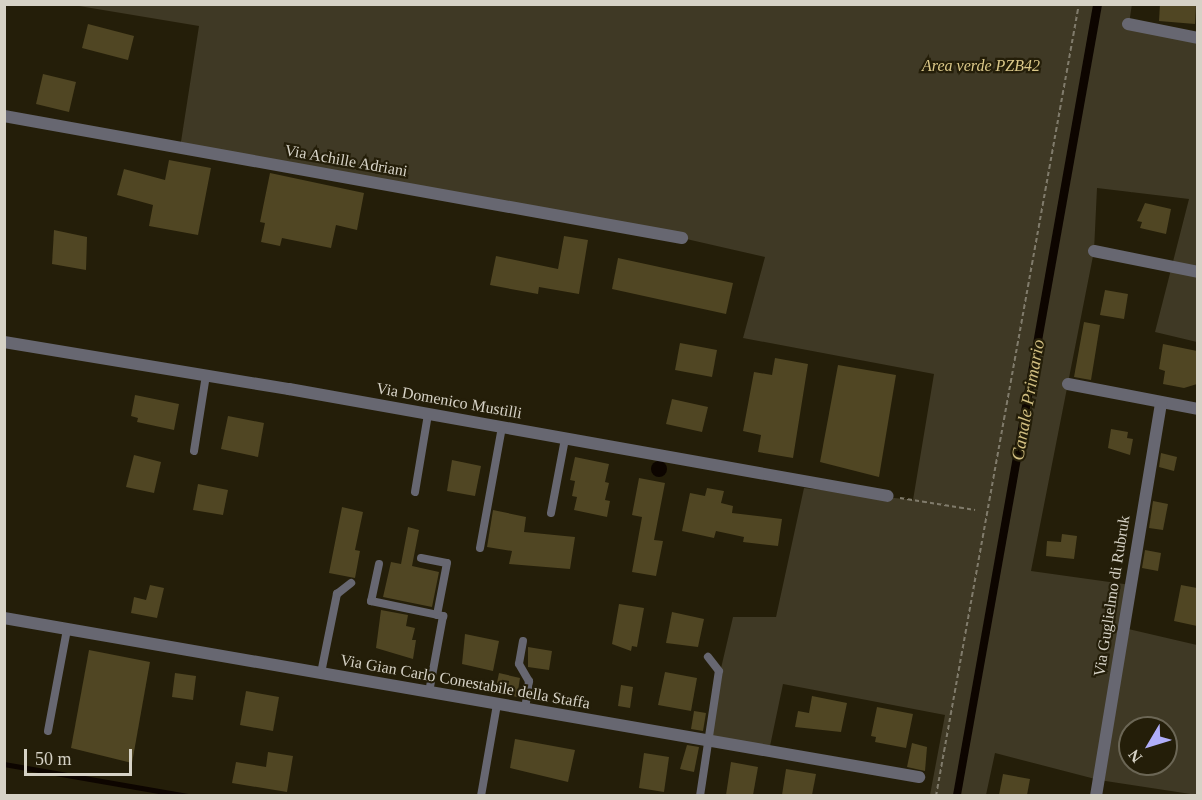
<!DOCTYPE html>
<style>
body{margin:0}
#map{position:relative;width:1202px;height:800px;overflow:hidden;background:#241e09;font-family:Georgia,serif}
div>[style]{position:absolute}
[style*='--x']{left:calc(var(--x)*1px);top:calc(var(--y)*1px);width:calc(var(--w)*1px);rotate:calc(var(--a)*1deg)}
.green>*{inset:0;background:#3f3925}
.water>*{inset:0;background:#0d0500}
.round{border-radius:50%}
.stream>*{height:4.5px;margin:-2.25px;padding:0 2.25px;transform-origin:2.25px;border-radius:2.25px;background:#0d0500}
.building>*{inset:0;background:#504623}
.path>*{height:2px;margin-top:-1px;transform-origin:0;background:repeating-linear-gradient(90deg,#807b6b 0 4.5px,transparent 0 7.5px)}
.lane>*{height:8px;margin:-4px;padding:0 4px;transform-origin:4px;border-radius:4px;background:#676771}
.street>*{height:12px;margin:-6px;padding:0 6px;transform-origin:6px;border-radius:6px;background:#676771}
span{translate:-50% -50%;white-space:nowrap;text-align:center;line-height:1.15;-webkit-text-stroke:4.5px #241e09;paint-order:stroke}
.park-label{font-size:16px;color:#dbc889;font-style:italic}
.street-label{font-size:16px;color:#d6d2c6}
.water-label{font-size:18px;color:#d1be80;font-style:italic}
.frame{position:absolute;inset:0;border:6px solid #d6d2c6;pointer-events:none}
.north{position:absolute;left:1118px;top:716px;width:60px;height:60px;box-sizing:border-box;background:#241e09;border:2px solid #6b6655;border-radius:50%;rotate:232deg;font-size:16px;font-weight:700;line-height:24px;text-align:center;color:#d6d2c6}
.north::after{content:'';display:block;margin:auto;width:21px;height:27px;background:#b0aefa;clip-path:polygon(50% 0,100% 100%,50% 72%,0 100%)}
.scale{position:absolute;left:24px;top:749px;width:108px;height:27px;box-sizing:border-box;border:3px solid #d6d2c6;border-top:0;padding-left:8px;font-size:18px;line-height:21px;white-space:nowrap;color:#d6d2c6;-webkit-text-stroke:4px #241e09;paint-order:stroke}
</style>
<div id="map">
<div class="green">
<i style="clip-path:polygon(evenodd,1132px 4px,1129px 24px,1197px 38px,1197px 342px,1155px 332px,1189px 199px,1097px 188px,1094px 251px,1031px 571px,1131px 585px,1124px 628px,1197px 645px,1197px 795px,1099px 780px,995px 753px,986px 795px,930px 795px,945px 715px,783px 684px,769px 751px,710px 741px,718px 681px,733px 617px,776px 617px,804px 488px,913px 500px,934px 374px,743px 338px,765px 257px,682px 238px,180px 148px,199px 26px,73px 5px,1132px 4px,1130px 728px,1166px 728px,1166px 764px,1130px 764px,1130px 728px)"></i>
</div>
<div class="water">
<i style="clip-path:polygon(1093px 5px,1102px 5px,961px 795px,953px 795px)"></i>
<i class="round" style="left:651px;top:461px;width:16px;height:16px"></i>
</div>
<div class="stream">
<i style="--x:4;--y:764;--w:186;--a:9.9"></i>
</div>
<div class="building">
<i style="clip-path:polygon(1160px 4px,1196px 4px,1195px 24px,1159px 21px)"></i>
<i style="clip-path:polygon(88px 24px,134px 36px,128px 60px,82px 48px)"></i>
<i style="clip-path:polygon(43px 74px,76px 82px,69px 112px,36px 104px)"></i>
<i style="clip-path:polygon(169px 160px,211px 168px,198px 235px,149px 226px,153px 205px,117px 195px,124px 169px,165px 180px)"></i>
<i style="clip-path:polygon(270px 173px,364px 193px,357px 230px,336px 225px,331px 248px,282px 238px,280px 246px,261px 242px,265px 223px,260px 222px)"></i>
<i style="clip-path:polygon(1145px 203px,1171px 209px,1166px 234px,1140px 228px,1142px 222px,1137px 221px)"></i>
<i style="clip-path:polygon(54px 230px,87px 237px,86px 270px,52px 264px)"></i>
<i style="clip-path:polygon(564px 236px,588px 240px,579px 294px,539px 287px,538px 294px,490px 285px,496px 256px,558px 269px)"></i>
<i style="clip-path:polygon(618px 258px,733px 283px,726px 314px,612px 289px)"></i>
<i style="clip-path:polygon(1105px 290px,1128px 294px,1124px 319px,1100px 315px)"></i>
<i style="clip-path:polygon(1084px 322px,1100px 325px,1091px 380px,1074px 377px)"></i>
<i style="clip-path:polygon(680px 343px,717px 350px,712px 377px,675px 370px)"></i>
<i style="clip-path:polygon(1163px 344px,1197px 351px,1197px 384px,1184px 388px,1163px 384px,1165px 371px,1159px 369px)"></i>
<i style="clip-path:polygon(775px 358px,808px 364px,793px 458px,758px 452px,761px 435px,743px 431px,754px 372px,772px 375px)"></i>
<i style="clip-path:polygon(838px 365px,896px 375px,879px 477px,820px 462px)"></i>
<i style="clip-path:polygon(135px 395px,179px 404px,174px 430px,137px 422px,138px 418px,131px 416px)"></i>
<i style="clip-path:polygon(672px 399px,708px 407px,702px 432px,666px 424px)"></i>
<i style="clip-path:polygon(228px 416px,264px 423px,258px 457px,221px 449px)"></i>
<i style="clip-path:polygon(1111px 429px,1128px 432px,1127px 438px,1133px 439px,1130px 455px,1108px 448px)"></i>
<i style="clip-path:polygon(1161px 453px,1177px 457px,1174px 471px,1159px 467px)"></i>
<i style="clip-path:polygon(134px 455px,161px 462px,154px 493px,126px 487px)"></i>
<i style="clip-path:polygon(575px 457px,609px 464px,605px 482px,609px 483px,605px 500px,610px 501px,607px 517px,574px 510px,577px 497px,572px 496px,575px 481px,570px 480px)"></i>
<i style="clip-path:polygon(452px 460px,481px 466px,475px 496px,447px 491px)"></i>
<i style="clip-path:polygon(639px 478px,665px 483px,654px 540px,663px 541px,656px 576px,632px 572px,642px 517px,632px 515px)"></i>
<i style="clip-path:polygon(198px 484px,228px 490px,223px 515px,193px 510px)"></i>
<i style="clip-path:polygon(707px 488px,724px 491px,721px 503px,733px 506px,732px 513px,782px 519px,778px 546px,743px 542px,744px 537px,716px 531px,714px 538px,682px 531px,690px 493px,705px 496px)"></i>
<i style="clip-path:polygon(1153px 501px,1168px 504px,1163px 530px,1149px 528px)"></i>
<i style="clip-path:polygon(342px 507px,363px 512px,355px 550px,360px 551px,355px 578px,329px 573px)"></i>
<i style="clip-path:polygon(493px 510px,526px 517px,524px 532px,575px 537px,570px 569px,509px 564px,512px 551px,487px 547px)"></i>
<i style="clip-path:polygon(408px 527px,419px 530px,412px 566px,439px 572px,432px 607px,383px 597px,391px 562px,401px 564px)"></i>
<i style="clip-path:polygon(1062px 534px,1077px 536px,1074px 559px,1046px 556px,1047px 541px,1061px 542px)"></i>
<i style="clip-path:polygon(1145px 550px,1161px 553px,1158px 571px,1142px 568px)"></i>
<i style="clip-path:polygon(150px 585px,164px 588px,157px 618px,131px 613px,134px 597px,146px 600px)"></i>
<i style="clip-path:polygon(1181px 585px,1197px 588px,1197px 626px,1174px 621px)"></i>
<i style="clip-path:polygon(619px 604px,644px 608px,637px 647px,632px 646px,631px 651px,612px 644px)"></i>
<i style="clip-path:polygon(381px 610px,408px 615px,406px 626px,415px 628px,412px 640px,416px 640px,413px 659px,376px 648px)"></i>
<i style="clip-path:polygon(672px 612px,704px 619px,698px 647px,666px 643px)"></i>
<i style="clip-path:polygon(465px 634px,499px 641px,493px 671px,462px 664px)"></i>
<i style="clip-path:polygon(528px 647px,552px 651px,549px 670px,528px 667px)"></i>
<i style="clip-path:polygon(89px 650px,150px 662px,132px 763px,71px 748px)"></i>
<i style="clip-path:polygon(665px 672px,697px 678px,691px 711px,658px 705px)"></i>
<i style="clip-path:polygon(175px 673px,196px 676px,193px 700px,172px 697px)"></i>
<i style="clip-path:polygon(499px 673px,520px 678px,517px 697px,495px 692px)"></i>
<i style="clip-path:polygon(621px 685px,633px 687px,630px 708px,618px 706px)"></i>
<i style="clip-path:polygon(246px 691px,279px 697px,273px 731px,240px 725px)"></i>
<i style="clip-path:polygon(812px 696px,847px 703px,841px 732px,795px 727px,798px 711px,809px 713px)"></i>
<i style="clip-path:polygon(877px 707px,913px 714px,906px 748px,875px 742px,876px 737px,871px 736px)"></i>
<i style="clip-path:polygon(694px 711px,706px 713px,703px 731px,691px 729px)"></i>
<i style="clip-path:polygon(515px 739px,575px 750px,568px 782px,510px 768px)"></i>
<i style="clip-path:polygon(912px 743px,927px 747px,925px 771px,907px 767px)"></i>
<i style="clip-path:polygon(687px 745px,699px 747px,694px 772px,680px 769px)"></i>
<i style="clip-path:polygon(268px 752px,293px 756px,287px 792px,232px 783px,236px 762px,266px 767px)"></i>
<i style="clip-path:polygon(644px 753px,669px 757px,664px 792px,639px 788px)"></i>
<i style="clip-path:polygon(731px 762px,758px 767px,753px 795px,726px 795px)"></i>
<i style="clip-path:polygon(786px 769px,816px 774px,812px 795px,782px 795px)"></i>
<i style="clip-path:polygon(1003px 774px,1030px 779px,1027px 795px,999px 795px)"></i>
</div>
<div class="path">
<i style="--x:900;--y:498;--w:76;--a:9.1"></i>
<i style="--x:936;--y:796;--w:805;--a:-79.77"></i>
</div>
<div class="lane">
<i style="--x:194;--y:451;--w:77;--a:-81"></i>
<i style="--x:415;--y:492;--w:79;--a:-80.5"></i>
<i style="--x:551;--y:513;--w:75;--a:-79.3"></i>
<i style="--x:480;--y:548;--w:123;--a:-79.7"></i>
<i style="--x:421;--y:558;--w:26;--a:11"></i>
<i style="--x:447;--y:563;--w:53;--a:100.9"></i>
<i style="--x:379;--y:564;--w:38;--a:102"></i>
<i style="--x:371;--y:601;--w:74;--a:11.8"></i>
<i style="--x:443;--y:616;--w:77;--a:100.4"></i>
<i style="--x:523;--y:641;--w:23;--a:100"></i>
<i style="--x:519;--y:664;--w:20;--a:60"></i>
<i style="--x:529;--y:681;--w:28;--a:98"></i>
<i style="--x:321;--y:673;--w:81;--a:-78.6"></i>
<i style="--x:337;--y:594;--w:18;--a:-38"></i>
<i style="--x:48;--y:731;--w:104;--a:-79.4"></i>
<i style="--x:481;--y:796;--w:93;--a:-80.1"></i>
<i style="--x:700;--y:796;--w:126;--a:-81.4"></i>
<i style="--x:719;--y:671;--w:18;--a:-128"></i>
</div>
<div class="street">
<i style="--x:1128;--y:24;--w:71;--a:11.3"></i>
<i style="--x:4;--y:116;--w:689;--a:10.2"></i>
<i style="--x:1094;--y:251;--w:106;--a:11.4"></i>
<i style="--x:4;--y:342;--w:289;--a:9.4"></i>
<i style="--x:289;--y:389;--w:608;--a:10.13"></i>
<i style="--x:1068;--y:384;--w:132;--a:10.9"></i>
<i style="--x:4;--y:618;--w:929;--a:9.86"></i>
<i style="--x:1096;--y:796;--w:399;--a:-80.6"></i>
</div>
<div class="park-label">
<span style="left:981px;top:66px">Area verde PZB42</span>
</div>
<div class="street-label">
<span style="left:346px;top:161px;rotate:10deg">Via Achille Adriani</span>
<span style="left:449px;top:401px;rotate:10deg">Via Domenico Mustilli</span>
<span style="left:1112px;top:596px;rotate:-81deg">Via Guglielmo di Rubruk</span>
<span style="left:465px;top:682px;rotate:10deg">Via Gian Carlo Conestabile della Staffa</span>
</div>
<div class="water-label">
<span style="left:1028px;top:400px;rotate:-80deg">Canale Primario</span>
</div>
<div class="frame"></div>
<div class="north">N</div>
<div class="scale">50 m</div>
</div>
